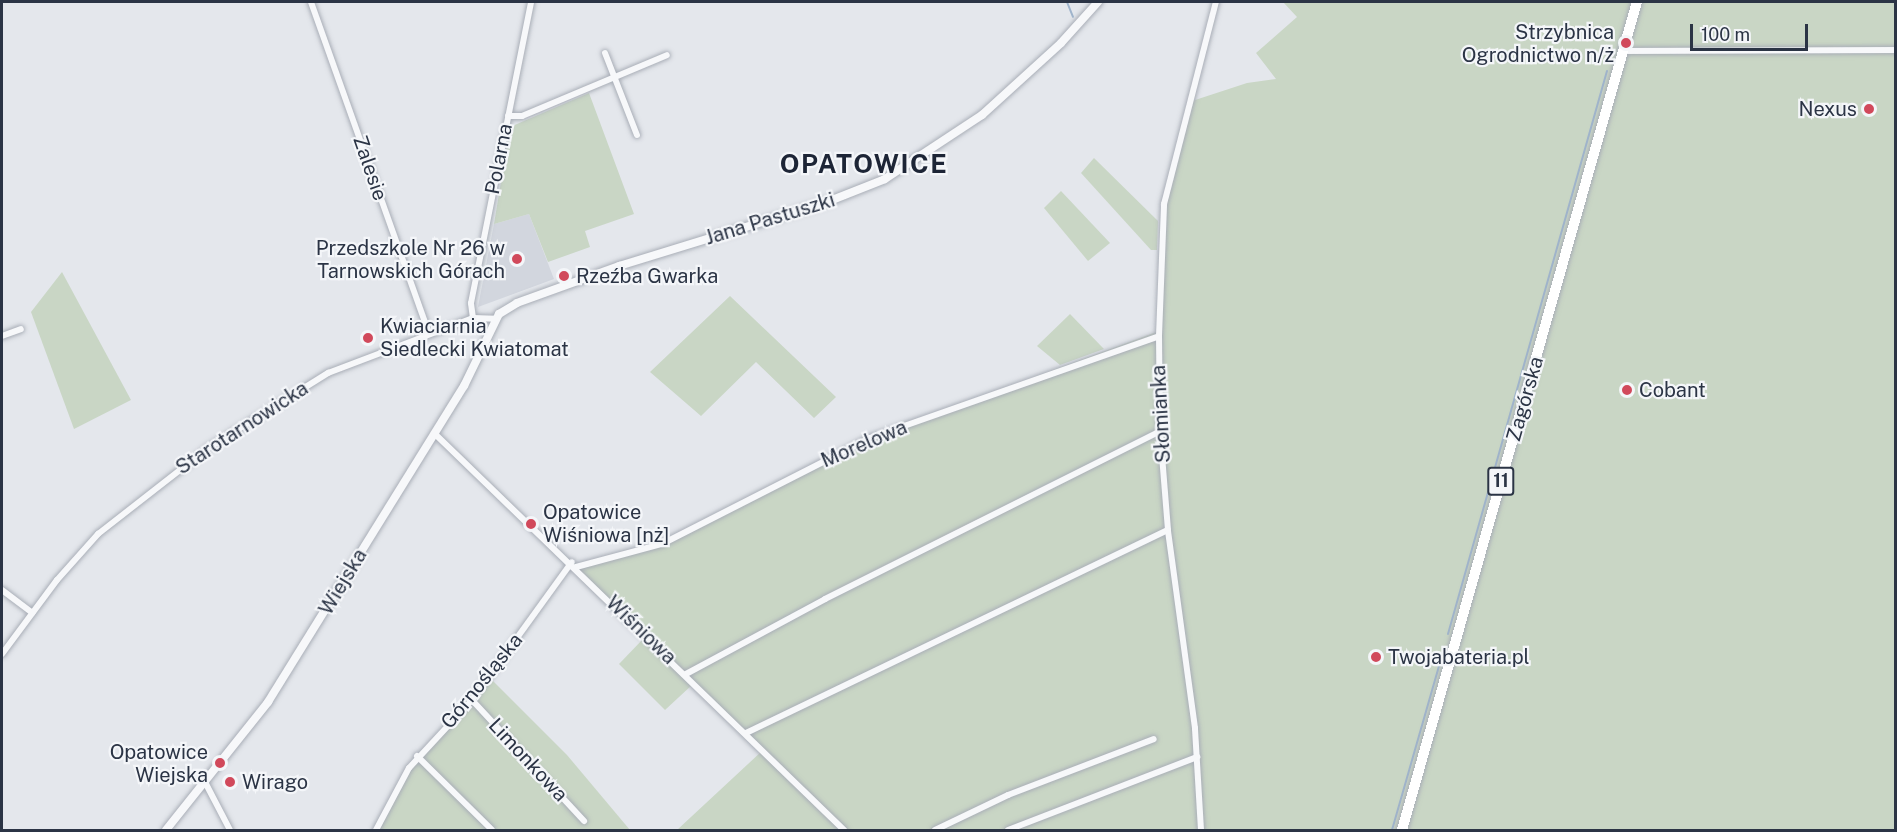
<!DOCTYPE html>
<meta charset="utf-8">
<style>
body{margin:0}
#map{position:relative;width:1897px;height:832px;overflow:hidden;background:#e4e7ec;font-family:"Public Sans",sans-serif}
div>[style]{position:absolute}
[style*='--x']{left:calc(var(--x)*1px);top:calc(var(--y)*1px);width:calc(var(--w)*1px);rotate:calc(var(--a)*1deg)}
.built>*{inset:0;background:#d2d6de}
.green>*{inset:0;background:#c9d6c5}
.stream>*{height:2px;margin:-1px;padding:0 1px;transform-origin:1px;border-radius:1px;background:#9fb4cc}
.roads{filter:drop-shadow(0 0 2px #a9aeb7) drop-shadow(0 0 2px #a9aeb7)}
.minor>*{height:6px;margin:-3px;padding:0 3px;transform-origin:3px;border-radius:3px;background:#f7f8fa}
.tertiary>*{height:8px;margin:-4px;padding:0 4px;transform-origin:4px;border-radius:4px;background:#f7f8fa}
.trunk>*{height:10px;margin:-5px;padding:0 5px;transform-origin:5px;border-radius:5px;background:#fff}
.dots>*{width:16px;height:16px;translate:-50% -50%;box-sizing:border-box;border:3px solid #f4f6f9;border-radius:50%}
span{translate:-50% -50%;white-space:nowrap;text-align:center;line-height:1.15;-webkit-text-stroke:4.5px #f4f6f9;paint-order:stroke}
.shield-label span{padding:2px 4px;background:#f4f6f9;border:2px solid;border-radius:4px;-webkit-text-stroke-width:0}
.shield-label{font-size:18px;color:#2b3445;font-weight:700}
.poi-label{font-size:20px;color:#2b3445}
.right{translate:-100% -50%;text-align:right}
.left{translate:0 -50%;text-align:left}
.street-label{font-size:20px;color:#2b3445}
.district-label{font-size:26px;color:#1d2536;font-weight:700;letter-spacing:1.5px}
.frame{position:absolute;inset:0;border:3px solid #2b3445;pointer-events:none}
.scale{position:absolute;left:1690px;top:24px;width:118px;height:27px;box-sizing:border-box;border:3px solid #2b3445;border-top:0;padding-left:8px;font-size:18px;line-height:21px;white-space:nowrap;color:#2b3445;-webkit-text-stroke:4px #f4f6f9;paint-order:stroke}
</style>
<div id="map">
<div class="built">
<i style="clip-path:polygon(529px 214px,554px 279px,478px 307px,494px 224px)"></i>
</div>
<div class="green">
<i style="clip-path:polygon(1283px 2px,1895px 2px,1895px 830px,677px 830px,762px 751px,567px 565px,621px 557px,657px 544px,853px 444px,1159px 331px,1166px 186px,1189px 102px,1247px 83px,1276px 79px,1256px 53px,1297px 17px)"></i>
<i style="clip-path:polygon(589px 93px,634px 214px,585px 231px,590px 247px,548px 262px,529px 214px,494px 224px,510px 127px)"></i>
<i style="clip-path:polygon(1094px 158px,1158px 221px,1157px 250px,1151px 250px,1081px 173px)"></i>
<i style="clip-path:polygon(1061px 191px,1110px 243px,1088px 261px,1044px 208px)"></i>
<i style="clip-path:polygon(62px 272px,131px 400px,74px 429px,31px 312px)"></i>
<i style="clip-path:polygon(730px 296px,836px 397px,814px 418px,756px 362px,701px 416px,650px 372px)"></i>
<i style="clip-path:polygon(1070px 314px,1104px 349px,1060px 365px,1037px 346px)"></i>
<i style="clip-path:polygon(644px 638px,692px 685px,665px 710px,619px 664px)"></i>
<i style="clip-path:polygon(487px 675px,567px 755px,630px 830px,373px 830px,401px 779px)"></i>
</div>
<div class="stream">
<i style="--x:1067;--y:2;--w:16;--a:68"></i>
<i style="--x:1448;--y:634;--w:585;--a:-74.23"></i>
<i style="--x:1392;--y:830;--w:188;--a:-74"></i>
</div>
<div class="roads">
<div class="minor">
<i style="--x:311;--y:2;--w:352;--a:70.4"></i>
<i style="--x:1623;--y:51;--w:273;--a:-0.2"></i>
<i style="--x:605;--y:53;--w:88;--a:68.7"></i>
<i style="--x:508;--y:116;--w:14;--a:0"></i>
<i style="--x:522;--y:116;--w:157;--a:-22.8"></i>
<i style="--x:473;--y:318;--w:15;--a:-98"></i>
<i style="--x:471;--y:303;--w:307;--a:-78.7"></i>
<i style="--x:2;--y:336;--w:20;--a:-20"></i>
<i style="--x:434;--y:433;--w:571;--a:44.08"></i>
<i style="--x:576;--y:567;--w:89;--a:-15"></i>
<i style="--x:662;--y:544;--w:233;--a:-27"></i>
<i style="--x:870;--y:438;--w:306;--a:-19.4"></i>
<i style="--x:2;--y:590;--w:38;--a:37"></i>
<i style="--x:2;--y:654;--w:92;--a:-53.4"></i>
<i style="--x:57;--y:580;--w:62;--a:-48.3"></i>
<i style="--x:98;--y:534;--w:140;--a:-38"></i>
<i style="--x:208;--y:448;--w:142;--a:-32"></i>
<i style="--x:328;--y:373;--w:155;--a:-20.8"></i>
<i style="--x:473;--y:318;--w:23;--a:2"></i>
<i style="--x:686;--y:674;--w:158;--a:-28.3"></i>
<i style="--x:825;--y:599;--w:375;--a:-26.6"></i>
<i style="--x:472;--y:700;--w:165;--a:47.2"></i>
<i style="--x:746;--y:733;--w:468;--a:-25.7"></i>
<i style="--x:417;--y:756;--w:105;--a:44.6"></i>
<i style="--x:205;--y:782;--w:54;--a:62.5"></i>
<i style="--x:376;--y:830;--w:70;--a:-62"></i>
<i style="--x:409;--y:768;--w:93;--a:-47.2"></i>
<i style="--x:472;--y:700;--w:170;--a:-54.1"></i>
<i style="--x:935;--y:830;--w:81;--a:-25.6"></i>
<i style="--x:1008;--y:795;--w:156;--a:-21"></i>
<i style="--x:1008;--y:830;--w:203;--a:-21.1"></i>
<i style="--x:1201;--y:830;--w:102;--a:-93.4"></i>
<i style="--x:1195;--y:728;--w:200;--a:-97.8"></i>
<i style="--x:1168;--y:530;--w:99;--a:-94.6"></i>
<i style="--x:1160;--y:431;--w:95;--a:-90.6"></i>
<i style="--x:1159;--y:336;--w:132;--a:-87.8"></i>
<i style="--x:1164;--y:204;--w:209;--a:-75.6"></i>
</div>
<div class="tertiary">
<i style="--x:166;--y:830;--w:164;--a:-51.4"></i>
<i style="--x:268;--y:702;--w:372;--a:-58.2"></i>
<i style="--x:464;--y:386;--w:80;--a:-64.1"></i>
<i style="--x:499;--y:314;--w:21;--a:-31"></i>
<i style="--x:517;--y:303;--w:109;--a:-19.9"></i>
<i style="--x:619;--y:266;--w:218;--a:-17.1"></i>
<i style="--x:827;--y:202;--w:62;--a:-21.6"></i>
<i style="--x:885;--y:179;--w:116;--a:-33.4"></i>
<i style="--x:982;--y:115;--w:107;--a:-42.3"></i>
<i style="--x:1061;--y:43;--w:55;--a:-47.9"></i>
</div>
<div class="trunk">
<i style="--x:1402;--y:830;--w:861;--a:-74.16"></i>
</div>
</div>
<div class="dots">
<i style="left:1626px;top:43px;background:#d1495b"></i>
<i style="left:1869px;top:109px;background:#d1495b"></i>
<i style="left:517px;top:259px;background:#d1495b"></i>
<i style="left:564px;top:276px;background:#d1495b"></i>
<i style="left:368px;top:338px;background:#d1495b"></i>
<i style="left:1627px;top:390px;background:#d1495b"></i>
<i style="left:531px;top:524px;background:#d1495b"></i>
<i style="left:1376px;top:657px;background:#d1495b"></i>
<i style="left:220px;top:763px;background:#d1495b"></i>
<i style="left:230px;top:782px;background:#d1495b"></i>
</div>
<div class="shield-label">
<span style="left:1501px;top:481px">11</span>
</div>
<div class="poi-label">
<span class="right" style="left:1614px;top:44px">Strzybnica<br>Ogrodnictwo n/ż</span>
<span class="right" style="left:1857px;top:109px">Nexus</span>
<span class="right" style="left:505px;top:260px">Przedszkole Nr 26 w<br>Tarnowskich Górach</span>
<span class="left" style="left:576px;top:276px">Rzeźba Gwarka</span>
<span class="left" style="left:380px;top:338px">Kwiaciarnia<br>Siedlecki Kwiatomat</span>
<span class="left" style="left:1639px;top:390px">Cobant</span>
<span class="left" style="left:543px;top:524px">Opatowice<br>Wiśniowa [nż]</span>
<span class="left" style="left:1388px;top:657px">Twojabateria.pl</span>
<span class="right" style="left:208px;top:764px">Opatowice<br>Wiejska</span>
<span class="left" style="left:242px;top:782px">Wirago</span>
</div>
<div class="street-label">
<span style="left:499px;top:159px;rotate:-79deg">Polarna</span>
<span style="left:370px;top:168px;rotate:71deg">Zalesie</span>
<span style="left:770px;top:219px;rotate:-17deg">Jana Pastuszki</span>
<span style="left:1525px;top:399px;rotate:-74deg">Zagórska</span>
<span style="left:1161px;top:414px;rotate:-93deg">Słomianka</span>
<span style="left:242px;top:428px;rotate:-33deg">Starotarnowicka</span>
<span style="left:864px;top:444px;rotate:-23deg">Morelowa</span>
<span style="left:343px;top:582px;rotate:-59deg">Wiejska</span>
<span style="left:641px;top:630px;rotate:44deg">Wiśniowa</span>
<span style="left:482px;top:681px;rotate:-51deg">Górnośląska</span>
<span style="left:528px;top:760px;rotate:47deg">Limonkowa</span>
</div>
<div class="district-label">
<span style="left:864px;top:164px">OPATOWICE</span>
</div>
<div class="frame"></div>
<div class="scale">100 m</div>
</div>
